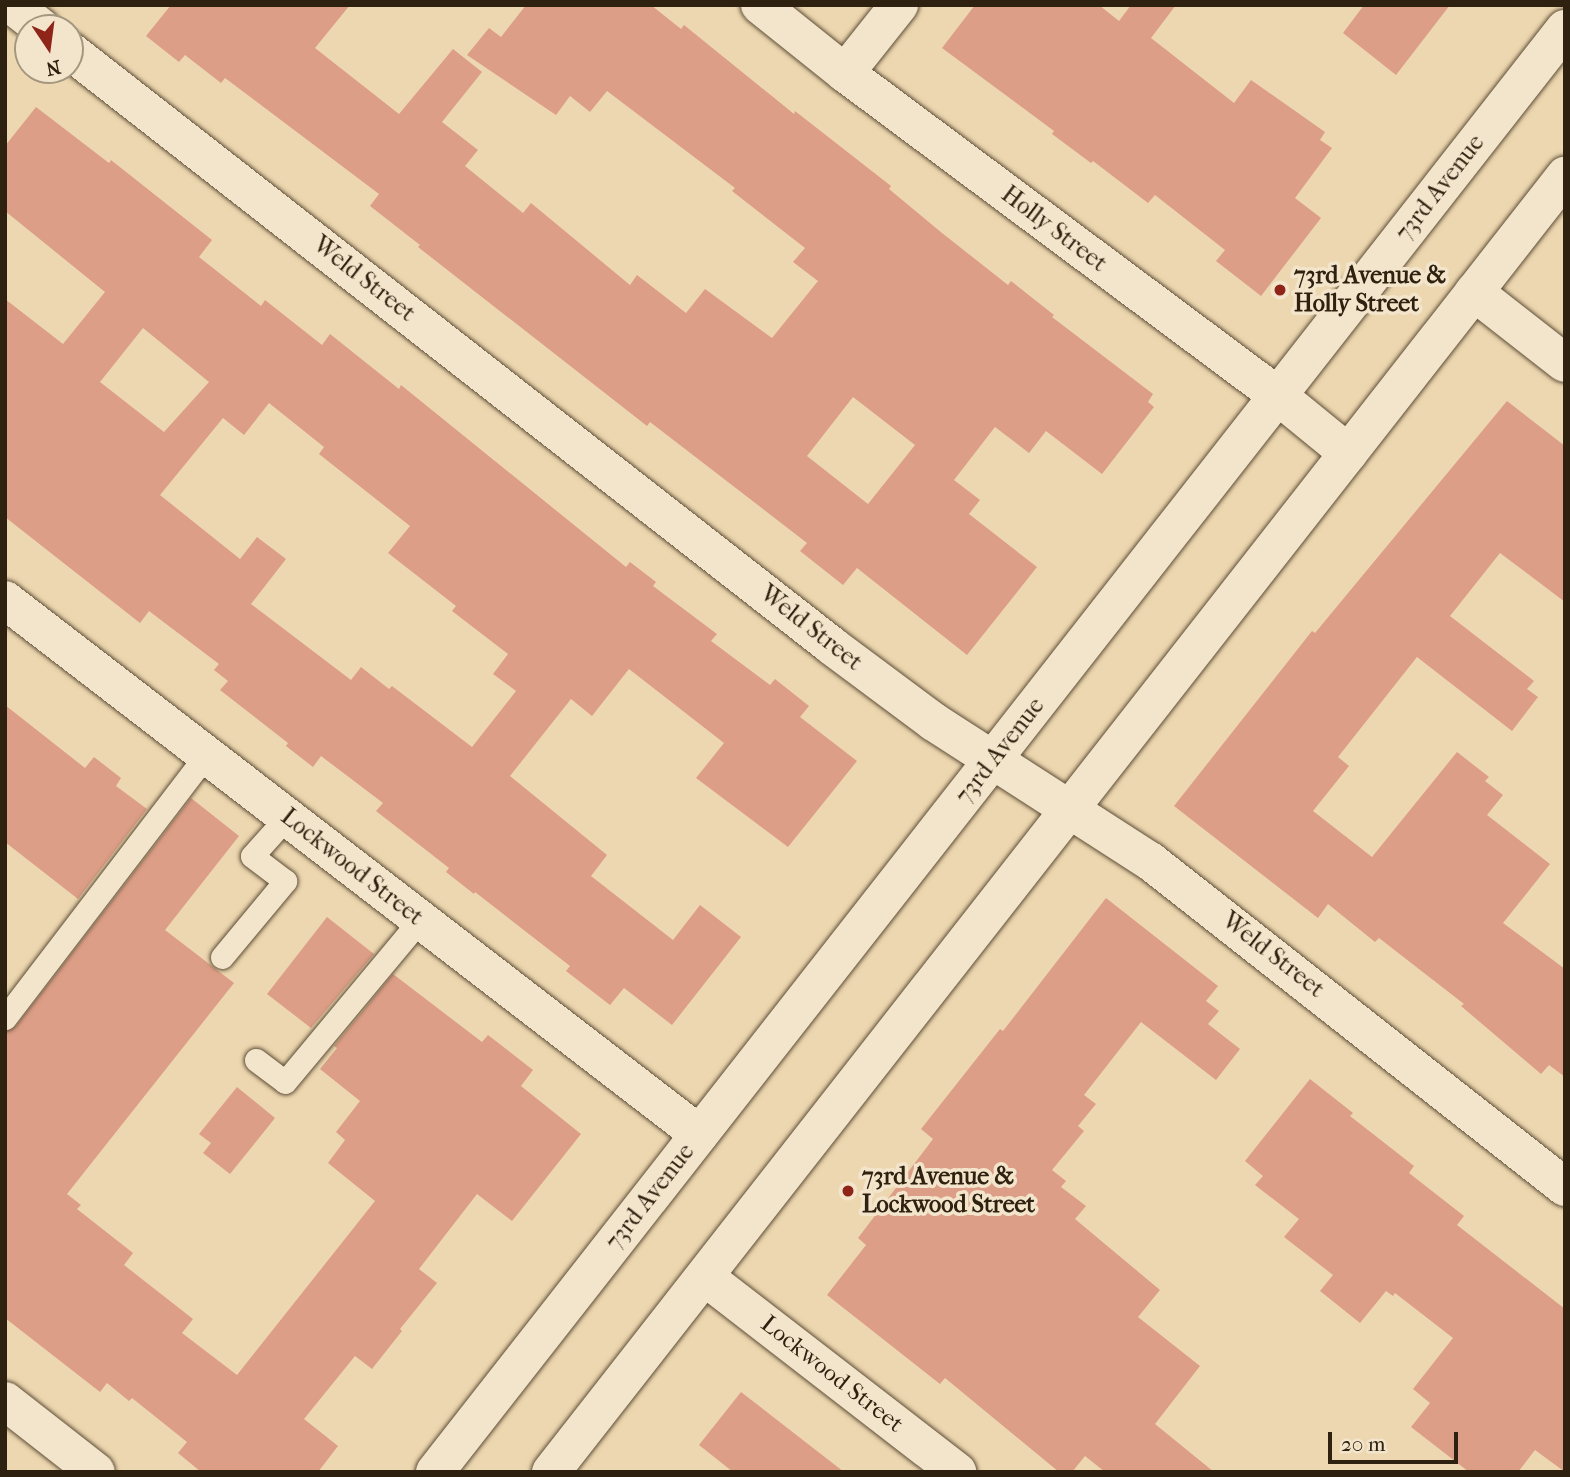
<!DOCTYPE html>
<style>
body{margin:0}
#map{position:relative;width:1570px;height:1477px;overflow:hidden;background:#edd7b0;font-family:"IM FELL French Canon",serif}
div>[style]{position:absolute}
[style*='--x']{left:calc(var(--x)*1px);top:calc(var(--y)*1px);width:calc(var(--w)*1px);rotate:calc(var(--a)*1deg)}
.building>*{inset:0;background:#dd9e87}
.roads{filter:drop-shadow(0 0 2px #5e4e37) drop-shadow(0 0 2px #5e4e37)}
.service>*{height:23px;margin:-11.5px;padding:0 11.5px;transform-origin:11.5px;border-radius:11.5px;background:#f3e5cc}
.minor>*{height:38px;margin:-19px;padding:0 19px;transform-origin:19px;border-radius:19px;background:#f3e5cc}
.secondary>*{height:38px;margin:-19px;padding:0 19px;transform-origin:19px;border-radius:19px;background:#f3e5cc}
.dots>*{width:19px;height:19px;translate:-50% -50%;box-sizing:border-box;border:4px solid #f3e5cc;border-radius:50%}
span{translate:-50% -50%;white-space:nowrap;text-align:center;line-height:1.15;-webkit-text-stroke:7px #f3e5cc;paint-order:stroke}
.street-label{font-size:24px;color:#2e210f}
.poi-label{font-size:24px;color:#2e210f;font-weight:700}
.left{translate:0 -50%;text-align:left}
.frame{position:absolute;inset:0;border:7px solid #2e210f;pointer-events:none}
.north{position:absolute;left:14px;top:14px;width:70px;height:70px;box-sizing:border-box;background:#f3e5cc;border:2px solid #a49780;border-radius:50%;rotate:167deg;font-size:19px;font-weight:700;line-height:28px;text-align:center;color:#2e210f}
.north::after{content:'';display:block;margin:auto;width:24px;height:32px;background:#8f2418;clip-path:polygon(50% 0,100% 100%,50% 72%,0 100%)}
.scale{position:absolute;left:1328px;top:1432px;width:130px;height:32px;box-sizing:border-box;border:4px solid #2e210f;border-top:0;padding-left:9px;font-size:21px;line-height:24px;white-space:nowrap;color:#2e210f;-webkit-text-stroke:5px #f3e5cc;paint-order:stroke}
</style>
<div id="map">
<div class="building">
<i style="clip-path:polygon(evenodd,171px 5px,350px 5px,315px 48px,399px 114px,453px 49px,482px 72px,442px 122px,478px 150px,465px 166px,523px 213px,531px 203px,630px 285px,637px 275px,686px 313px,705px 289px,772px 338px,818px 281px,793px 262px,805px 248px,732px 191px,735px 188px,607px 91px,590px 112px,570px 96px,556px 115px,467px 55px,489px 28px,501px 37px,526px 5px,651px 5px,681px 29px,684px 25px,794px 114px,795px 111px,891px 186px,889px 189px,942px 233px,1008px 285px,1011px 281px,1054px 315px,1052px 317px,1153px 394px,1148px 402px,1154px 407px,1102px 474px,1046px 431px,1029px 453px,995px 427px,954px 480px,980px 500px,969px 514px,1037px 567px,967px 655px,857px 568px,843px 585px,800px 551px,807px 543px,650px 422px,647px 426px,418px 247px,420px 245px,370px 206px,379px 194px,225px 78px,221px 83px,185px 55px,179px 62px,146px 36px,171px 5px,853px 397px,915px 445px,868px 504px,807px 456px,853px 397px)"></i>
<i style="clip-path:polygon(975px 5px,1099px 5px,1119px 21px,1131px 5px,1176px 5px,1151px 38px,1234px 103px,1251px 80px,1325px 132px,1320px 140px,1332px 148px,1295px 198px,1321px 218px,1261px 296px,1216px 261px,1225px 250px,1155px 195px,1148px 203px,1093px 161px,1091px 163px,1052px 134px,1054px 131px,942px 48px)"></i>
<i style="clip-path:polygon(1364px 5px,1450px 5px,1396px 75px,1343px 33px)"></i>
<i style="clip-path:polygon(evenodd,36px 107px,109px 163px,111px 160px,212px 240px,199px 257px,261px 306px,265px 300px,322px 345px,330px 334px,399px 389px,401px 385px,626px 567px,630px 562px,656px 582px,653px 586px,717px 634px,711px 641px,770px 685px,775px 679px,809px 706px,800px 717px,857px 761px,788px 847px,696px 778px,724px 743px,629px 669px,592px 716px,571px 699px,510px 776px,607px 855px,591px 876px,673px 940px,700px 905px,741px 937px,672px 1025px,624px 988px,610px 1005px,566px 971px,570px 966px,475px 892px,474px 894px,446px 872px,449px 868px,376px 811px,383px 803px,321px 756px,313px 767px,286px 746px,288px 743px,220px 690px,228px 681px,214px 670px,219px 664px,149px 611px,140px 623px,5px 517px,5px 299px,63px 344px,105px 292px,5px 211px,5px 146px,36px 107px,143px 328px,209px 382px,164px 432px,100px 382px,143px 328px,36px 107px,269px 403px,324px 447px,319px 454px,410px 526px,388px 553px,456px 606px,452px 611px,508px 654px,493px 674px,516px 691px,472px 747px,392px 686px,389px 689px,361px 667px,351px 680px,251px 604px,286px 559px,257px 537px,240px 559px,160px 495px,223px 418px,244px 435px,269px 403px)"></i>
<i style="clip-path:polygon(1507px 401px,1565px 446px,1565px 602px,1500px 553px,1450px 616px,1534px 681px,1527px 689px,1538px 697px,1512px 731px,1417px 657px,1338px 757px,1349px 766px,1313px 811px,1372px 857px,1457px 752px,1489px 777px,1485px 781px,1503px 795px,1487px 815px,1550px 864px,1503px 923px,1565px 969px,1565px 1077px,1549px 1065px,1541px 1074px,1461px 1006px,1464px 1004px,1379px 938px,1375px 942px,1328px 904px,1318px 918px,1174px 806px,1312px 631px,1315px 633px)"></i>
<i style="clip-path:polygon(5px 705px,85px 768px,94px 757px,121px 778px,116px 786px,147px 809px,78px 899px,5px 842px)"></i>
<i style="clip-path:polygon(191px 798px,239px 836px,165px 930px,234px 983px,67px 1194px,81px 1205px,77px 1209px,133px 1253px,124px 1265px,193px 1319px,182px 1333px,237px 1375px,375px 1201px,328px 1163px,345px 1140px,336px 1132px,360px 1101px,320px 1069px,337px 1048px,334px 1046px,393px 974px,482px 1042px,488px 1035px,533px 1070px,521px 1086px,581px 1134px,512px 1221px,477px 1194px,419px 1269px,437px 1283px,400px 1329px,402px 1331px,372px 1369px,355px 1356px,304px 1419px,338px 1446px,318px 1472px,201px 1472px,178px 1453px,187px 1442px,132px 1398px,129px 1401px,107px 1383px,100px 1392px,5px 1318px,5px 1032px,16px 1026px)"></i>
<i style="clip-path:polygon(1106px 898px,1218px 986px,1206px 1001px,1219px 1011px,1208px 1024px,1240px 1049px,1216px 1080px,1141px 1022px,1084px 1095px,1096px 1104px,1078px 1126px,1084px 1131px,1052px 1170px,1066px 1181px,1061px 1187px,1086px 1206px,1075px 1219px,1160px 1290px,1138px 1317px,1200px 1366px,1155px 1424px,1214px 1472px,1105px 1472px,1085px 1456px,1072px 1472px,1059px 1472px,945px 1378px,940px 1384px,827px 1295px,866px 1245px,858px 1238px,933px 1139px,921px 1129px,1000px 1029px,1003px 1031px)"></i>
<i style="clip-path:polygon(327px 917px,374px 954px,311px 1028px,267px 994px)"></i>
<i style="clip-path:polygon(1310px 1079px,1353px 1113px,1350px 1116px,1414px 1166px,1409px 1173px,1464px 1216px,1457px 1225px,1565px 1309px,1565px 1472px,1535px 1450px,1518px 1472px,1469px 1472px,1411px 1427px,1430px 1403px,1413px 1389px,1453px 1338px,1395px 1293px,1393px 1296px,1386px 1291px,1360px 1323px,1320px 1291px,1333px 1275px,1284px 1237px,1299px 1219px,1255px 1185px,1263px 1176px,1245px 1161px)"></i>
<i style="clip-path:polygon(237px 1087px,275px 1118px,230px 1174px,203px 1153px,211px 1143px,199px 1134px)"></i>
<i style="clip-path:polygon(741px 1392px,844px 1472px,733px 1472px,699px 1445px)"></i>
</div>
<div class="roads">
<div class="service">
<i style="--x:222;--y:957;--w:99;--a:-50.3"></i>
<i style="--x:285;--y:881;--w:41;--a:-142.9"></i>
<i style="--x:252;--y:856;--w:52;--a:-48.1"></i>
<i style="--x:5;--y:1018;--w:331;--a:-52.6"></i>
<i style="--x:256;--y:1060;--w:36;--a:37"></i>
<i style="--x:285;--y:1082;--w:211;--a:-50.2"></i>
</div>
<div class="minor">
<i style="--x:12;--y:5;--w:37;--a:38"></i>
<i style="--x:760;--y:5;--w:109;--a:38.7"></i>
<i style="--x:845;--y:73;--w:539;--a:36.7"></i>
<i style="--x:1277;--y:395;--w:92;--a:39.2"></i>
<i style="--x:70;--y:51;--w:967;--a:37.98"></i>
<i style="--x:832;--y:646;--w:127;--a:36.7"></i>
<i style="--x:934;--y:722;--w:257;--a:32.8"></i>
<i style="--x:1150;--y:861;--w:528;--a:38.15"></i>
<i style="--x:845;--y:73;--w:87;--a:-51.5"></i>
<i style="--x:1474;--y:292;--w:115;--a:38"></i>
<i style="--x:5;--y:600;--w:876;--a:37.58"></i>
<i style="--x:705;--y:1277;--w:319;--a:37.7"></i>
<i style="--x:5;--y:1401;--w:115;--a:38"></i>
</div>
<div class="secondary">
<i style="--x:435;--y:1472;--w:1833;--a:-51.94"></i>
<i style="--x:551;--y:1472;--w:1646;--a:-51.96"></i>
</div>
</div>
<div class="dots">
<i style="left:1280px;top:290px;background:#8f2418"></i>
<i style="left:848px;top:1191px;background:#8f2418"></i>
</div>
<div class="street-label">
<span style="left:1440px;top:188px;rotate:-52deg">73rd Avenue</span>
<span style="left:1054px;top:229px;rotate:37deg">Holly Street</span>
<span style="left:364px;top:279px;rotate:38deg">Weld Street</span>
<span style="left:811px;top:628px;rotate:38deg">Weld Street</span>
<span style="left:1000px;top:751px;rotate:-52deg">73rd Avenue</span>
<span style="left:352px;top:867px;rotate:38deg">Lockwood Street</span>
<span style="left:1273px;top:955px;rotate:38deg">Weld Street</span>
<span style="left:650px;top:1197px;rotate:-52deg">73rd Avenue</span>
<span style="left:832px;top:1374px;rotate:38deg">Lockwood Street</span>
</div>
<div class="poi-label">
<span class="left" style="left:1294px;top:290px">73rd Avenue &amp;<br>Holly Street</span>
<span class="left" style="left:862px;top:1191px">73rd Avenue &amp;<br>Lockwood Street</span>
</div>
<div class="frame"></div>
<div class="north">N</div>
<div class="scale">20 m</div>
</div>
